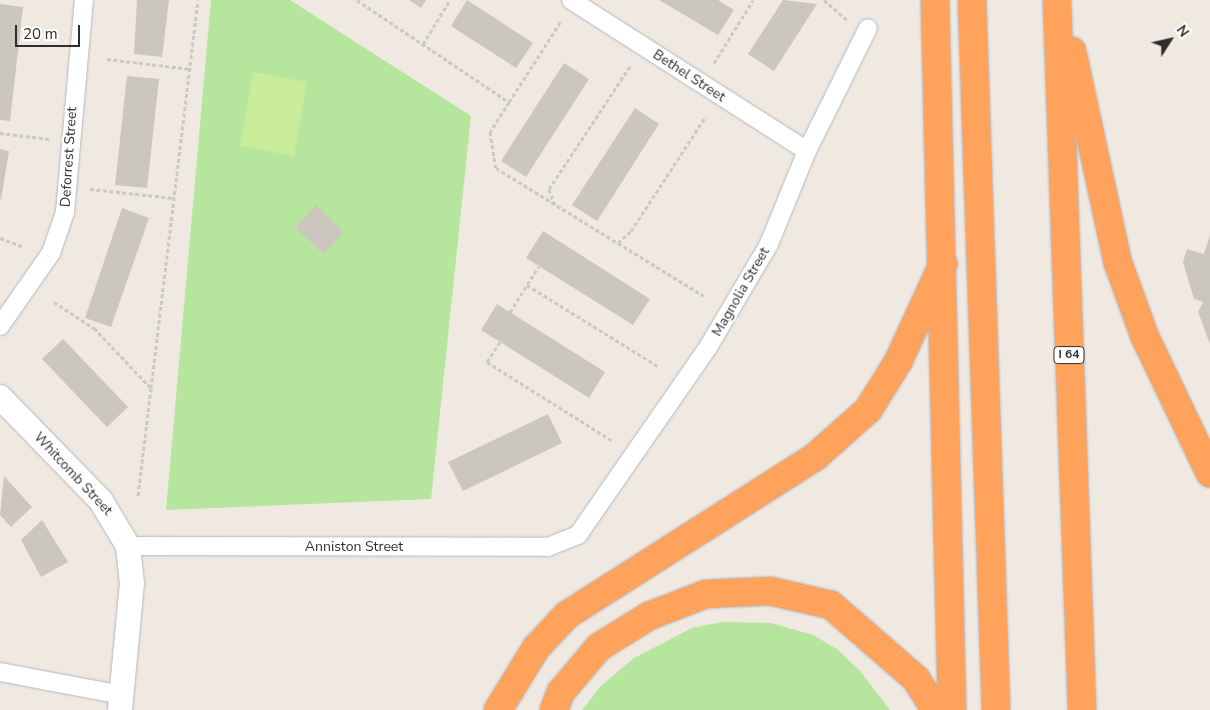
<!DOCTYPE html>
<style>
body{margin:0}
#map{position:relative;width:1210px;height:710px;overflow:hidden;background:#efe9e1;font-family:"Nunito Sans",sans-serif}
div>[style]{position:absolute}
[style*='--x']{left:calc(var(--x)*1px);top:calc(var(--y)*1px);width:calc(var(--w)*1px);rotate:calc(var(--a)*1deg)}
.green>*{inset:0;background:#b6e59e}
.pitch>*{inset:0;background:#c9ec9a}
.building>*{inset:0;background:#cbc7bf}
.path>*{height:3px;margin-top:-1.5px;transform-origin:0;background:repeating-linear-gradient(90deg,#c9c9c9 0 4px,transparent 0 6.5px)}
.roads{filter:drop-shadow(0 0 1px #b4b7c1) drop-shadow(0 0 1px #b4b7c1)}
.street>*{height:18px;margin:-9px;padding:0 9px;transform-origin:9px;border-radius:9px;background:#fff}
.secondary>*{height:24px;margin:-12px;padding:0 12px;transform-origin:12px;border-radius:12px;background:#fff}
.highway>*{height:28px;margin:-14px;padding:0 14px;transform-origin:14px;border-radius:14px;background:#ffa35c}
span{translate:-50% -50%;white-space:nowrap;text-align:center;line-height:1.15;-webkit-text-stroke:5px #fff;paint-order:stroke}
.shield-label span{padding:1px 4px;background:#fff;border:1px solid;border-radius:4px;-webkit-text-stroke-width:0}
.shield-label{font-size:12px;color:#2e2e2e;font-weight:700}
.street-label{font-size:14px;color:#2e2e2e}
.north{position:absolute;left:1145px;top:15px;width:50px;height:50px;-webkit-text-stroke:4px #fff;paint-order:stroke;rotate:55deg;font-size:14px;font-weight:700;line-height:20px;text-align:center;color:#2e2e2e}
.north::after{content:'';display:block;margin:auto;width:18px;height:22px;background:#2e2e2e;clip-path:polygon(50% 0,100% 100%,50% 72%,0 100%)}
.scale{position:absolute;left:15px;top:25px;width:65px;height:22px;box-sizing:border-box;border:2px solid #2e2e2e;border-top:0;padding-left:6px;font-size:15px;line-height:18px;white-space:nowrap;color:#2e2e2e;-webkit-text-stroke:4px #fff;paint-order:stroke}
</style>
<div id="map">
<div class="green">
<i style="clip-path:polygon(211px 0,290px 0,471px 116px,431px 499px,166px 510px)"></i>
<i style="clip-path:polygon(722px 622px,771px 623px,813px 635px,837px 649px,860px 671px,890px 710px,582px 710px,601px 686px,634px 658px,692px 628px)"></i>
</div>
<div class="pitch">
<i style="clip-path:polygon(253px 72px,307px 82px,294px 156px,240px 146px)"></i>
</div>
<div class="building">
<i style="clip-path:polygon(137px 0,169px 0,162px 57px,134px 54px)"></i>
<i style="clip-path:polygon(409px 0,426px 0,421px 8px)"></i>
<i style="clip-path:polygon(467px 0,533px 43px,516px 68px,451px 26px)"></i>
<i style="clip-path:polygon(659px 0,718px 0,734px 10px,718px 35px)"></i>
<i style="clip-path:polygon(783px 0,817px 4px,774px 71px,748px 54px)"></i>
<i style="clip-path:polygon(0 4px,23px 7px,10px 121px,0 120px)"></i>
<i style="clip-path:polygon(564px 63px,589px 79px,526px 177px,501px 161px)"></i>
<i style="clip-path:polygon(127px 76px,159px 79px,147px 188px,115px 185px)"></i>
<i style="clip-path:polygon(635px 108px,659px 124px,597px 221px,572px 205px)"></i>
<i style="clip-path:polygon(0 149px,9px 151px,1px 200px,0 199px)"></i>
<i style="clip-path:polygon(316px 205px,344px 233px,323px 254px,295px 227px)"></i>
<i style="clip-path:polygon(122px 208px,149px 218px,111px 327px,85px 318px)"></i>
<i style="clip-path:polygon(543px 231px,650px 299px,633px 325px,526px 258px)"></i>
<i style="clip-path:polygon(1210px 235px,1210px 344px,1198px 312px,1203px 302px,1194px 299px,1183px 262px,1187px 249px,1204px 254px)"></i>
<i style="clip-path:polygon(497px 304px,605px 372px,589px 398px,481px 330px)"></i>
<i style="clip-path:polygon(63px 339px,128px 407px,107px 427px,42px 359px)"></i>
<i style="clip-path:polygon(548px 414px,562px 443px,463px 491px,448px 462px)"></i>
<i style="clip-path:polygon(4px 476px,32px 507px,11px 527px,0 515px)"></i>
<i style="clip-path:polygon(42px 520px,68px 562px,41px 577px,21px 540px)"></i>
</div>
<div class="path">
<i style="--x:357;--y:0;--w:183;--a:33.9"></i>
<i style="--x:509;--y:102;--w:36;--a:122"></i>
<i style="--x:490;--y:132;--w:36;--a:81"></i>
<i style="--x:496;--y:168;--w:244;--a:31.6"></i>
<i style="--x:824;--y:0;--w:30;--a:41"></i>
<i style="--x:423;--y:44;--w:52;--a:-58.5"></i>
<i style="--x:107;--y:59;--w:84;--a:6.9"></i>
<i style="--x:714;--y:63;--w:74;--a:-58.2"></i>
<i style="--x:509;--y:102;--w:96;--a:-57.3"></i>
<i style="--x:0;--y:133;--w:50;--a:6.8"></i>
<i style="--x:90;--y:189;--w:85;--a:6"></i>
<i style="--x:555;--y:205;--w:17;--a:-111"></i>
<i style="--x:549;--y:189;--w:147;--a:-56.6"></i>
<i style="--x:0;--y:238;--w:25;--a:21"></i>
<i style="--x:618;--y:243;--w:18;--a:-43"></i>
<i style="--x:631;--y:231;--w:137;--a:-56.9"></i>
<i style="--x:527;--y:285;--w:155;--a:31.8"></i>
<i style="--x:54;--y:302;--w:48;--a:33"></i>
<i style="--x:94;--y:328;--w:83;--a:46.5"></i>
<i style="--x:151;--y:388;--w:109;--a:96.9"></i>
<i style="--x:510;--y:312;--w:54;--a:-57.8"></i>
<i style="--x:500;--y:342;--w:24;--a:123"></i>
<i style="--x:487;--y:362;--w:149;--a:32.1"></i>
<i style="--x:151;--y:388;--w:391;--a:-83.1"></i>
</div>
<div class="roads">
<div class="street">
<i style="--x:571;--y:0;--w:280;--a:32.6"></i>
<i style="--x:0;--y:326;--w:89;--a:-55.1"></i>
<i style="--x:51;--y:253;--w:43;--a:-71.1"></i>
<i style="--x:65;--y:212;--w:213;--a:-84.9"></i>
<i style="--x:128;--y:546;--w:420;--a:0.1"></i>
<i style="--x:548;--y:547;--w:32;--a:-22"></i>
<i style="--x:578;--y:535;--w:226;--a:-55.3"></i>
<i style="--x:707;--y:349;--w:122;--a:-59.4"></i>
<i style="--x:769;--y:244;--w:100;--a:-67.8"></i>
<i style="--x:807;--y:151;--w:137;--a:-63.6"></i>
<i style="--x:0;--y:672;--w:124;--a:10.7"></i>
</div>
<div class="secondary">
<i style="--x:0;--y:397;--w:145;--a:45.8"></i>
<i style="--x:101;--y:501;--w:52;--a:59"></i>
<i style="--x:128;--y:546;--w:37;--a:84"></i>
<i style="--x:132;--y:583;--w:128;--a:95.4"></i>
</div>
<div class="highway">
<i style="--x:935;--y:0;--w:710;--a:88.63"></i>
<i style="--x:972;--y:0;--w:710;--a:88.06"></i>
<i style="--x:1057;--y:0;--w:710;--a:87.98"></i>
<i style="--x:1072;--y:51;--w:217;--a:77.8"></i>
<i style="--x:1118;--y:263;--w:79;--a:70"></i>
<i style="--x:1145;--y:337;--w:151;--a:64.5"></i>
<i style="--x:498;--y:710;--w:73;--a:-58.5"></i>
<i style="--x:536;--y:648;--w:45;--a:-46.8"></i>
<i style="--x:567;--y:615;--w:294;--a:-32.5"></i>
<i style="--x:815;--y:457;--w:71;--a:-41.6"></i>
<i style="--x:868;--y:410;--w:57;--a:-58"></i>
<i style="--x:898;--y:362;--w:108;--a:-65.3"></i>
<i style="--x:554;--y:710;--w:19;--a:-69"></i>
<i style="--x:561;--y:692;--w:59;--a:-49.8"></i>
<i style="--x:599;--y:647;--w:59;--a:-31.8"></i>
<i style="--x:649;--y:616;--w:61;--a:-21.1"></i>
<i style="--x:706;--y:594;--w:64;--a:-2.7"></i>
<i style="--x:770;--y:591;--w:63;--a:12.9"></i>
<i style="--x:831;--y:605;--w:113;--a:41"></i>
<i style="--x:916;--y:679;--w:36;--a:58"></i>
</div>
</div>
<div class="shield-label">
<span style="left:1069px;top:355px">I 64</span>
</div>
<div class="street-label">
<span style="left:689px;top:76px;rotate:33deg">Bethel Street</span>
<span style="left:69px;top:157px;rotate:-86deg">Deforrest Street</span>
<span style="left:741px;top:292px;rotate:-60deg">Magnolia Street</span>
<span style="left:73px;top:474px;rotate:47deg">Whitcomb Street</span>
<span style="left:354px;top:547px">Anniston Street</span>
</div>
<div class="north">N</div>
<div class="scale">20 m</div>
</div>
